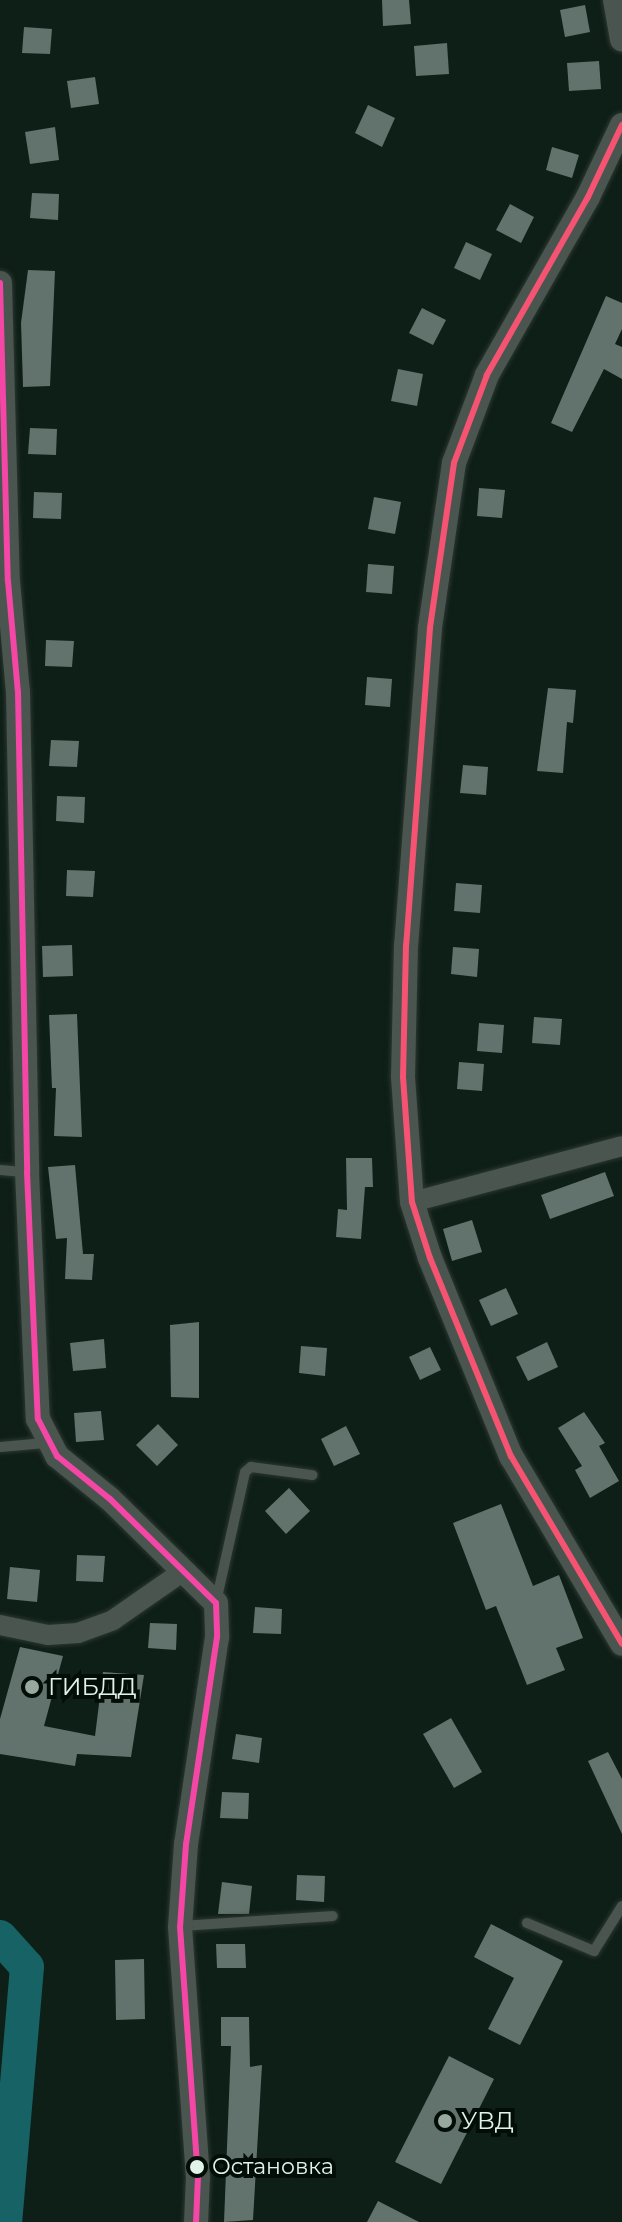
<!DOCTYPE html>
<meta charset="utf-8">
<style>
body{margin:0}
#map{position:relative;width:622px;height:2222px;overflow:hidden;background:#0e1f17;font-family:Montserrat,sans-serif}
div>[style]{position:absolute}
[style*='--x']{left:calc(var(--x)*1px);top:calc(var(--y)*1px);width:calc(var(--w)*1px);rotate:calc(var(--a)*1deg)}
.river>*{height:34px;margin:-17px;padding:0 17px;transform-origin:17px;border-radius:17px;background:#166265}
.building>*{inset:0;background:#62726c}
.roads{filter:drop-shadow(0 0 2px #2c3731) drop-shadow(0 0 2px #2c3731)}
.service>*{height:10px;margin:-5px;padding:0 5px;transform-origin:5px;border-radius:5px;background:#49554e}
.minor>*{height:20px;margin:-10px;padding:0 10px;transform-origin:10px;border-radius:10px;background:#49554e}
.tertiary>*{height:24px;margin:-12px;padding:0 12px;transform-origin:12px;border-radius:12px;background:#49554e}
.bus-1>*{height:6px;margin:-3px;padding:0 3px;transform-origin:3px;border-radius:3px;background:#f65372}
.bus-2>*{height:6px;margin:-3px;padding:0 3px;transform-origin:3px;border-radius:3px;background:#f346a5}
.dots>*{width:22px;height:22px;translate:-50% -50%;box-sizing:border-box;border:4px solid #020d07;border-radius:50%}
span{translate:-50% -50%;white-space:nowrap;text-align:center;line-height:1.15;-webkit-text-stroke:8px #020d07;paint-order:stroke}
.bus-label{font-size:22px;color:#e2f4e9}
.left{translate:0 -50%;text-align:left}
.poi-label{font-size:24px;color:#e2f4e9}
</style>
<div id="map">
<div class="river">
<i style="--x:0;--y:1937;--w:40;--a:48"></i>
<i style="--x:27;--y:1967;--w:256;--a:94.9"></i>
</div>
<div class="building">
<i style="clip-path:polygon(382px 0,409px 0,411px 24px,383px 26px)"></i>
<i style="clip-path:polygon(585px 5px,590px 32px,565px 37px,560px 10px)"></i>
<i style="clip-path:polygon(24px 27px,52px 29px,50px 54px,22px 53px)"></i>
<i style="clip-path:polygon(447px 43px,449px 74px,416px 76px,414px 46px)"></i>
<i style="clip-path:polygon(599px 61px,601px 89px,569px 91px,567px 63px)"></i>
<i style="clip-path:polygon(95px 77px,99px 104px,71px 108px,67px 81px)"></i>
<i style="clip-path:polygon(368px 105px,395px 118px,382px 147px,355px 133px)"></i>
<i style="clip-path:polygon(55px 127px,59px 160px,30px 164px,25px 132px)"></i>
<i style="clip-path:polygon(552px 147px,579px 155px,572px 178px,546px 170px)"></i>
<i style="clip-path:polygon(32px 193px,59px 194px,58px 220px,30px 218px)"></i>
<i style="clip-path:polygon(510px 204px,534px 217px,521px 243px,496px 230px)"></i>
<i style="clip-path:polygon(466px 242px,492px 254px,480px 280px,454px 268px)"></i>
<i style="clip-path:polygon(28px 270px,55px 271px,50px 386px,23px 387px,21px 323px)"></i>
<i style="clip-path:polygon(606px 296px,622px 303px,622px 329px,615px 344px,622px 347px,622px 379px,604px 369px,572px 432px,551px 423px)"></i>
<i style="clip-path:polygon(422px 308px,446px 320px,433px 345px,409px 333px)"></i>
<i style="clip-path:polygon(398px 369px,423px 374px,417px 406px,391px 401px)"></i>
<i style="clip-path:polygon(30px 428px,57px 429px,56px 455px,28px 454px)"></i>
<i style="clip-path:polygon(479px 488px,505px 490px,502px 518px,477px 516px)"></i>
<i style="clip-path:polygon(34px 492px,62px 493px,61px 519px,33px 518px)"></i>
<i style="clip-path:polygon(374px 497px,401px 502px,395px 534px,368px 529px)"></i>
<i style="clip-path:polygon(368px 564px,394px 566px,392px 594px,366px 592px)"></i>
<i style="clip-path:polygon(46px 640px,74px 641px,72px 667px,45px 666px)"></i>
<i style="clip-path:polygon(367px 677px,392px 679px,390px 707px,365px 705px)"></i>
<i style="clip-path:polygon(548px 688px,576px 690px,573px 723px,567px 722px,563px 773px,537px 771px)"></i>
<i style="clip-path:polygon(51px 740px,79px 741px,77px 767px,49px 766px)"></i>
<i style="clip-path:polygon(463px 765px,488px 767px,486px 795px,460px 793px)"></i>
<i style="clip-path:polygon(57px 796px,85px 797px,84px 823px,56px 821px)"></i>
<i style="clip-path:polygon(67px 870px,95px 871px,93px 897px,66px 896px)"></i>
<i style="clip-path:polygon(456px 883px,482px 885px,480px 913px,454px 911px)"></i>
<i style="clip-path:polygon(72px 945px,73px 976px,43px 977px,42px 946px)"></i>
<i style="clip-path:polygon(453px 947px,479px 949px,477px 977px,451px 974px)"></i>
<i style="clip-path:polygon(77px 1014px,82px 1137px,54px 1136px,56px 1088px,52px 1088px,49px 1015px)"></i>
<i style="clip-path:polygon(534px 1017px,562px 1019px,560px 1045px,532px 1043px)"></i>
<i style="clip-path:polygon(479px 1023px,504px 1025px,502px 1053px,477px 1051px)"></i>
<i style="clip-path:polygon(459px 1062px,484px 1064px,482px 1091px,457px 1089px)"></i>
<i style="clip-path:polygon(346px 1158px,372px 1158px,373px 1187px,365px 1187px,361px 1239px,336px 1237px,338px 1209px,347px 1210px)"></i>
<i style="clip-path:polygon(75px 1165px,83px 1254px,94px 1254px,92px 1280px,65px 1279px,67px 1238px,56px 1239px,48px 1167px)"></i>
<i style="clip-path:polygon(605px 1172px,614px 1196px,550px 1219px,541px 1195px)"></i>
<i style="clip-path:polygon(472px 1220px,482px 1252px,452px 1261px,443px 1229px)"></i>
<i style="clip-path:polygon(506px 1288px,518px 1314px,491px 1326px,479px 1300px)"></i>
<i style="clip-path:polygon(199px 1322px,199px 1398px,171px 1397px,170px 1325px)"></i>
<i style="clip-path:polygon(104px 1339px,106px 1368px,73px 1371px,70px 1343px)"></i>
<i style="clip-path:polygon(547px 1342px,558px 1367px,528px 1381px,516px 1357px)"></i>
<i style="clip-path:polygon(301px 1346px,327px 1348px,325px 1376px,299px 1373px)"></i>
<i style="clip-path:polygon(430px 1347px,441px 1370px,420px 1380px,409px 1357px)"></i>
<i style="clip-path:polygon(101px 1411px,104px 1440px,76px 1442px,74px 1413px)"></i>
<i style="clip-path:polygon(584px 1412px,605px 1443px,599px 1446px,619px 1481px,590px 1498px,575px 1470px,582px 1466px,558px 1428px)"></i>
<i style="clip-path:polygon(158px 1424px,178px 1445px,157px 1466px,136px 1445px)"></i>
<i style="clip-path:polygon(346px 1426px,360px 1454px,334px 1466px,321px 1439px)"></i>
<i style="clip-path:polygon(289px 1488px,310px 1511px,286px 1534px,265px 1511px)"></i>
<i style="clip-path:polygon(501px 1504px,533px 1586px,559px 1575px,583px 1638px,556px 1648px,565px 1670px,527px 1685px,496px 1606px,486px 1610px,453px 1523px)"></i>
<i style="clip-path:polygon(77px 1555px,105px 1556px,103px 1582px,76px 1581px)"></i>
<i style="clip-path:polygon(10px 1567px,40px 1570px,37px 1602px,7px 1599px)"></i>
<i style="clip-path:polygon(255px 1607px,282px 1609px,281px 1634px,253px 1633px)"></i>
<i style="clip-path:polygon(150px 1623px,177px 1624px,176px 1650px,148px 1648px)"></i>
<i style="clip-path:polygon(20px 1647px,63px 1656px,44px 1726px,95px 1736px,103px 1672px,144px 1675px,131px 1757px,77px 1754px,75px 1766px,0 1754px,0 1719px)"></i>
<i style="clip-path:polygon(451px 1718px,482px 1772px,454px 1788px,423px 1734px)"></i>
<i style="clip-path:polygon(236px 1734px,262px 1738px,259px 1763px,232px 1759px)"></i>
<i style="clip-path:polygon(608px 1752px,622px 1779px,622px 1834px,588px 1761px)"></i>
<i style="clip-path:polygon(222px 1792px,249px 1793px,248px 1819px,220px 1818px)"></i>
<i style="clip-path:polygon(297px 1875px,325px 1876px,324px 1902px,296px 1900px)"></i>
<i style="clip-path:polygon(222px 1882px,252px 1886px,249px 1914px,218px 1914px)"></i>
<i style="clip-path:polygon(491px 1924px,563px 1961px,520px 2045px,488px 2029px,514px 1978px,474px 1957px)"></i>
<i style="clip-path:polygon(216px 1944px,245px 1944px,246px 1968px,217px 1968px)"></i>
<i style="clip-path:polygon(144px 1959px,145px 2019px,116px 2020px,115px 1960px)"></i>
<i style="clip-path:polygon(221px 2017px,249px 2017px,250px 2067px,262px 2065px,253px 2220px,224px 2222px,231px 2046px,221px 2046px)"></i>
<i style="clip-path:polygon(449px 2056px,494px 2079px,441px 2184px,395px 2162px)"></i>
<i style="clip-path:polygon(378px 2201px,419px 2222px,367px 2222px)"></i>
</div>
<div class="roads">
<div class="service">
<i style="--x:0;--y:1170;--w:25;--a:5"></i>
<i style="--x:0;--y:1447;--w:46;--a:-5"></i>
<i style="--x:216;--y:1602;--w:133;--a:-77.4"></i>
<i style="--x:245;--y:1472;--w:8;--a:-40"></i>
<i style="--x:251;--y:1467;--w:62;--a:7.5"></i>
<i style="--x:527;--y:1923;--w:73;--a:22.7"></i>
<i style="--x:594;--y:1951;--w:53;--a:-58.1"></i>
<i style="--x:182;--y:1926;--w:151;--a:-3.8"></i>
</div>
<div class="minor">
<i style="--x:412;--y:1202;--w:217;--a:-14.9"></i>
<i style="--x:0;--y:1625;--w:49;--a:11.8"></i>
<i style="--x:48;--y:1635;--w:30;--a:-4"></i>
<i style="--x:78;--y:1633;--w:37;--a:-20"></i>
<i style="--x:113;--y:1620;--w:84;--a:-34.8"></i>
</div>
<div class="tertiary">
<i style="--x:615;--y:0;--w:40;--a:80"></i>
<i style="--x:622;--y:125;--w:80;--a:115.3"></i>
<i style="--x:588;--y:197;--w:205;--a:119.6"></i>
<i style="--x:487;--y:375;--w:94;--a:110.6"></i>
<i style="--x:454;--y:463;--w:167;--a:98.3"></i>
<i style="--x:430;--y:628;--w:318;--a:94.3"></i>
<i style="--x:406;--y:945;--w:132;--a:91.3"></i>
<i style="--x:403;--y:1077;--w:125;--a:85.9"></i>
<i style="--x:412;--y:1202;--w:59;--a:72.2"></i>
<i style="--x:430;--y:1258;--w:214;--a:67.8"></i>
<i style="--x:511;--y:1456;--w:218;--a:59.4"></i>
<i style="--x:0;--y:283;--w:298;--a:88.5"></i>
<i style="--x:8;--y:581;--w:111;--a:84.9"></i>
<i style="--x:18;--y:692;--w:480;--a:88.9"></i>
<i style="--x:27;--y:1172;--w:247;--a:87.5"></i>
<i style="--x:38;--y:1419;--w:42;--a:62.8"></i>
<i style="--x:57;--y:1456;--w:68;--a:39.1"></i>
<i style="--x:110;--y:1499;--w:148;--a:44.5"></i>
<i style="--x:216;--y:1603;--w:34;--a:88"></i>
<i style="--x:217;--y:1637;--w:209;--a:98.5"></i>
<i style="--x:186;--y:1844;--w:83;--a:94.1"></i>
<i style="--x:180;--y:1927;--w:251;--a:85.9"></i>
<i style="--x:198;--y:2177;--w:45;--a:92.5"></i>
</div>
</div>
<div class="bus-1">
<i style="--x:622;--y:125;--w:80;--a:115.3"></i>
<i style="--x:588;--y:197;--w:205;--a:119.6"></i>
<i style="--x:487;--y:375;--w:94;--a:110.6"></i>
<i style="--x:454;--y:463;--w:167;--a:98.3"></i>
<i style="--x:430;--y:628;--w:318;--a:94.3"></i>
<i style="--x:406;--y:945;--w:132;--a:91.3"></i>
<i style="--x:403;--y:1077;--w:125;--a:85.9"></i>
<i style="--x:412;--y:1202;--w:59;--a:72.2"></i>
<i style="--x:430;--y:1258;--w:214;--a:67.8"></i>
<i style="--x:511;--y:1456;--w:218;--a:59.4"></i>
</div>
<div class="bus-2">
<i style="--x:0;--y:283;--w:298;--a:88.5"></i>
<i style="--x:8;--y:581;--w:111;--a:84.9"></i>
<i style="--x:18;--y:692;--w:480;--a:88.9"></i>
<i style="--x:27;--y:1172;--w:247;--a:87.5"></i>
<i style="--x:38;--y:1419;--w:42;--a:62.8"></i>
<i style="--x:57;--y:1456;--w:68;--a:39.1"></i>
<i style="--x:110;--y:1499;--w:148;--a:44.5"></i>
<i style="--x:216;--y:1603;--w:34;--a:88"></i>
<i style="--x:217;--y:1637;--w:209;--a:98.5"></i>
<i style="--x:186;--y:1844;--w:83;--a:94.1"></i>
<i style="--x:180;--y:1927;--w:251;--a:85.9"></i>
<i style="--x:198;--y:2177;--w:45;--a:92.5"></i>
</div>
<div class="dots">
<i style="left:32px;top:1687px;background:#98a9a0"></i>
<i style="left:445px;top:2121px;background:#98a9a0"></i>
<i style="left:197px;top:2167px;background:#e2f4e9"></i>
</div>
<div class="bus-label">
<span class="left" style="left:212px;top:2167px">Остановка</span>
</div>
<div class="poi-label">
<span class="left" style="left:48px;top:1687px">ГИБДД</span>
<span class="left" style="left:461px;top:2121px">УВД</span>
</div>
</div>
